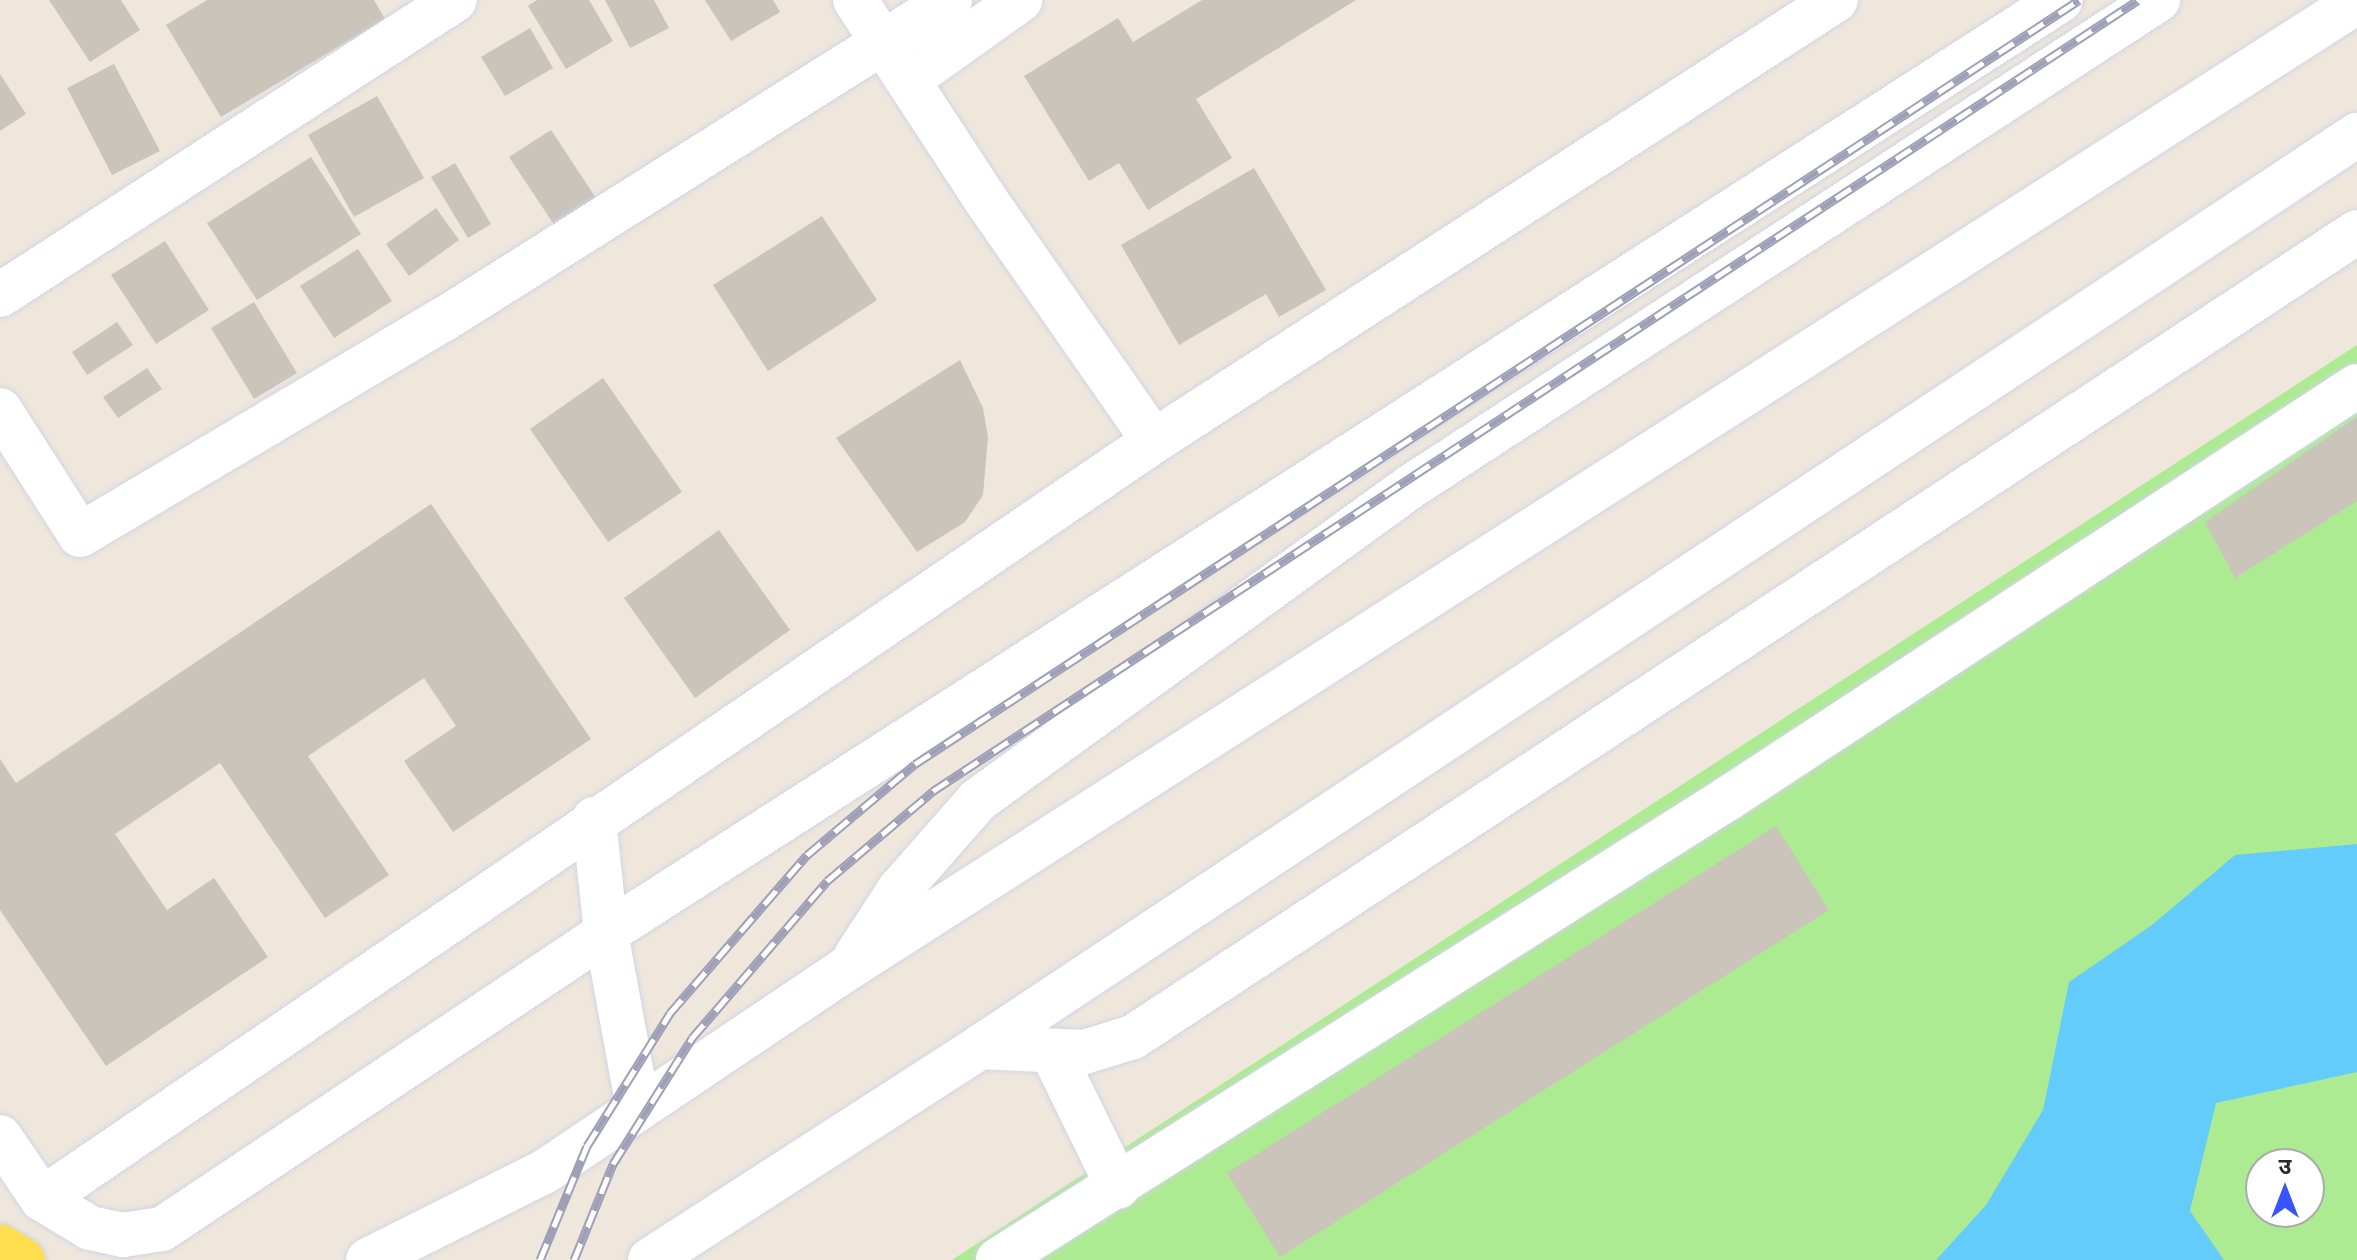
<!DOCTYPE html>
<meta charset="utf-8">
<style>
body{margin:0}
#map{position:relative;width:2357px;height:1260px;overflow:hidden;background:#efe7dc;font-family:Jost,"Noto Sans Devanagari",sans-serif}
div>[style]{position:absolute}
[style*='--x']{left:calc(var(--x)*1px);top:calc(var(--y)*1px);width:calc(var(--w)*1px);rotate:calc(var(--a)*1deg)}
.green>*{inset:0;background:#adeb93}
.water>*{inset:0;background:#64ccfb}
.building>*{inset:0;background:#cac4bb}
.roads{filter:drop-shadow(0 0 2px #d1d4e5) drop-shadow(0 0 2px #d1d4e5)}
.minor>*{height:44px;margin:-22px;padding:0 22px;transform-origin:22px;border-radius:22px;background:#fff}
.major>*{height:44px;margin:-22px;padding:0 22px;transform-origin:22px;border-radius:22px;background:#ffde50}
.rail>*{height:9px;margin-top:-4.5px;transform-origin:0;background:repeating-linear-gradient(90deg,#fff 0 18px,#9ea0b8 0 36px);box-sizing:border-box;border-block:2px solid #9ea0b8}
span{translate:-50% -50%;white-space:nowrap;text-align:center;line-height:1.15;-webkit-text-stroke:6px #fff;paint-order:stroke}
.north{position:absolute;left:2245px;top:1148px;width:80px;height:80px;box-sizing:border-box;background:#fff;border:2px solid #aaa;border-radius:50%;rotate:0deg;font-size:22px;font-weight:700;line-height:32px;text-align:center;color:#2b2b2b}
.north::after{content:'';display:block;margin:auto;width:28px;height:36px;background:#3854ff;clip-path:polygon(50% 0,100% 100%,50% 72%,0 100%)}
</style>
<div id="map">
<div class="green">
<i style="clip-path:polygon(evenodd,2357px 345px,2357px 1260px,952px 1260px,2357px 345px,2261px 1164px,2309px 1164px,2309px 1212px,2261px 1212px,2261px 1164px)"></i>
</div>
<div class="water">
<i style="clip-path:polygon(2357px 844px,2357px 1072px,2216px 1103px,2190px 1211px,2224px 1260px,1936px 1260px,1986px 1205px,2043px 1110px,2069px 982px,2152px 925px,2235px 855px)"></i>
</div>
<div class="building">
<i style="clip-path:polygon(49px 0,121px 0,140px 30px,90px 62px)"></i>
<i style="clip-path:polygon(207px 0,374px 0,385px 19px,221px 117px,166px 25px)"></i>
<i style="clip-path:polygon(537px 0,589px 0,613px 41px,566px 69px,528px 6px)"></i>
<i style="clip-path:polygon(605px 0,654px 0,669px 28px,630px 48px)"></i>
<i style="clip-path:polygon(705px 0,773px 0,780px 12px,731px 41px)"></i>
<i style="clip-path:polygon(1202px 0,1356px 0,1196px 99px,1232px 158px,1148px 210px,1119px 163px,1089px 181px,1024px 76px,1118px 18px,1133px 42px)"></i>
<i style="clip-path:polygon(530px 28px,553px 68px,505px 96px,481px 57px)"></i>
<i style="clip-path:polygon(114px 64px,160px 151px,112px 175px,67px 88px)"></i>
<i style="clip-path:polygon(0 74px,26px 114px,0 131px)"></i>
<i style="clip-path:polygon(377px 96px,424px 178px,354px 217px,308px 135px)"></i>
<i style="clip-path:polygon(551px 130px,598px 201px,557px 229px,509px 157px)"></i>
<i style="clip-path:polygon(311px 157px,361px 234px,257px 300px,207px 223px)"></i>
<i style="clip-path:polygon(455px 163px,491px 224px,468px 238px,431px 177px)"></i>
<i style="clip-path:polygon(1254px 168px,1326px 290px,1279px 317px,1266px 294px,1179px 345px,1121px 245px)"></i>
<i style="clip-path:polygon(436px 208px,459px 240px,409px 276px,386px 244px)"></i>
<i style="clip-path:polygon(822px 216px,877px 300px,768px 371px,713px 285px)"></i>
<i style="clip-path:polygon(165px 241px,209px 310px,156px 344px,111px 275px)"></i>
<i style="clip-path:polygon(358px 249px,392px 301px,334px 338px,300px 286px)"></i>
<i style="clip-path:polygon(254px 302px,297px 373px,254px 399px,211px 328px)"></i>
<i style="clip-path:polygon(117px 322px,133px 345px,87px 375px,72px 352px)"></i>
<i style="clip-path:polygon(960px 360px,983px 408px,988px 437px,983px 495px,965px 522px,917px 552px,836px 438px)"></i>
<i style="clip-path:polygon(147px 368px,162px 389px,118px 418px,103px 397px)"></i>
<i style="clip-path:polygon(603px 378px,682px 492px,608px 542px,530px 429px)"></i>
<i style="clip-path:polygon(2357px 417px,2357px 501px,2235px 578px,2205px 522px)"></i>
<i style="clip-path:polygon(431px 504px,591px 739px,453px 832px,404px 761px,456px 726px,424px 678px,308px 756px,389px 875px,325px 918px,220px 763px,115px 834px,167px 910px,214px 878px,268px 957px,106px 1066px,0 910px,0 759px,16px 783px)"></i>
<i style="clip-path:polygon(719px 530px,790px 630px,695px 698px,624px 598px)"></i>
<i style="clip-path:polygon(1776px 826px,1829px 910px,1280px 1257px,1227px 1173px)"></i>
</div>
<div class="roads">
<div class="minor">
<i style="--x:855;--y:0;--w:238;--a:56.8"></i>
<i style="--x:985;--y:199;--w:295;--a:55.1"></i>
<i style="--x:908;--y:80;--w:138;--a:-35.5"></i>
<i style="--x:0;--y:295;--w:542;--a:-32.96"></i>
<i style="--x:0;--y:410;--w:148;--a:57.4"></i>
<i style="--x:80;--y:535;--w:425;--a:-30.7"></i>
<i style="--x:446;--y:318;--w:596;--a:-32.25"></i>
<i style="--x:594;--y:819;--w:115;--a:84"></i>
<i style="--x:606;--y:933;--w:177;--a:79.6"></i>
<i style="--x:856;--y:956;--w:79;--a:-56.9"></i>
<i style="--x:899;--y:890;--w:120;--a:-48.7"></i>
<i style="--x:978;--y:800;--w:533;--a:-35.92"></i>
<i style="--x:1410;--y:487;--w:893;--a:-33.07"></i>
<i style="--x:980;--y:1047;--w:104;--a:2.8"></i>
<i style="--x:1084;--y:1052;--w:51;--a:-17"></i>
<i style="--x:1133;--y:1037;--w:1465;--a:-33.33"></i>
<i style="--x:1052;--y:1052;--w:150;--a:63.9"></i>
<i style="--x:0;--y:1137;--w:75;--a:55.9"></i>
<i style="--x:42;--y:1199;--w:56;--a:31.1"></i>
<i style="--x:90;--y:1228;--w:34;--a:12"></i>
<i style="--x:123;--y:1235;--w:39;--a:-9"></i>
<i style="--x:162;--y:1229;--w:534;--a:-33.69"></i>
<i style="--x:606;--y:933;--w:1728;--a:-32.67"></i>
<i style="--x:42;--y:1199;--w:1346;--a:-34.28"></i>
<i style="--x:1154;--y:441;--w:812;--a:-32.89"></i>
<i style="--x:368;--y:1260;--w:197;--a:-26.6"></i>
<i style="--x:544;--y:1172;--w:366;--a:-33.9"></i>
<i style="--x:848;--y:968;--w:1792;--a:-32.63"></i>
<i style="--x:650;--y:1260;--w:393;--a:-32.8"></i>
<i style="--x:980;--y:1047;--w:1652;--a:-33.52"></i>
<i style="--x:998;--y:1260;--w:863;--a:-32.31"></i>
<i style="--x:1727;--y:799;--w:753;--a:-33.25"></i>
</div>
<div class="major">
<i style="--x:0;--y:1246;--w:27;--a:31"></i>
</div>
</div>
<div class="rail">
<i style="--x:540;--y:1260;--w:123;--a:-67.6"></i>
<i style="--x:587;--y:1146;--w:157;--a:-58"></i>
<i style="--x:670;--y:1013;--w:209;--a:-49.1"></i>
<i style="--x:807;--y:855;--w:141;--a:-40.1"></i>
<i style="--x:915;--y:764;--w:1392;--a:-33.28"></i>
<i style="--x:574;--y:1260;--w:104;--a:-67.9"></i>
<i style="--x:613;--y:1164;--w:149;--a:-57.9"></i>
<i style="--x:692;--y:1038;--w:207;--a:-49.3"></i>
<i style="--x:827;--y:881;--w:139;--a:-40.3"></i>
<i style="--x:933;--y:791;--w:1441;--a:-33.28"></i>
</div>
<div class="north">उ</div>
</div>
